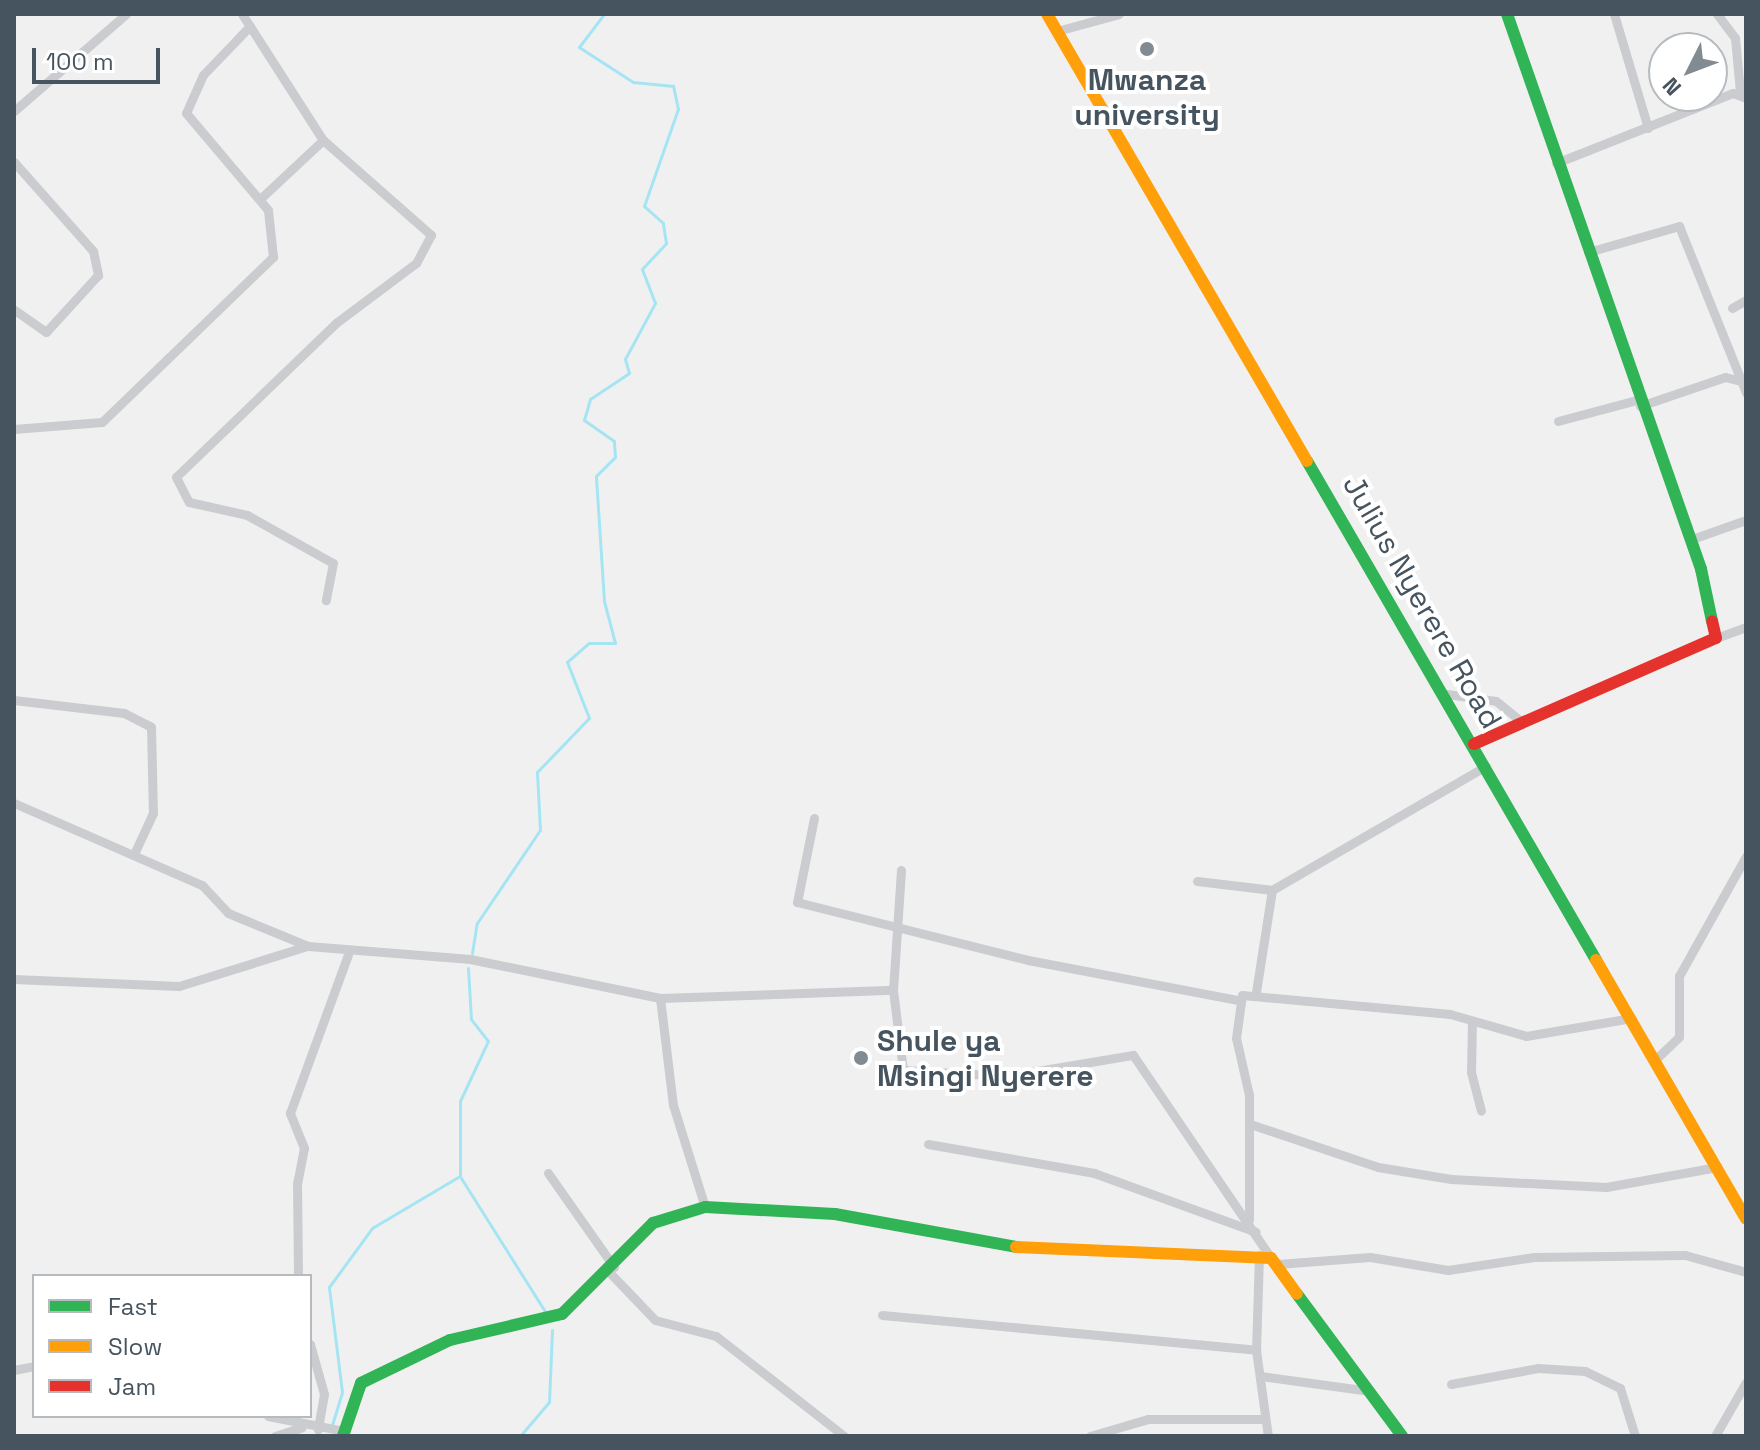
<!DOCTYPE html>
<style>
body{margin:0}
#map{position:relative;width:1760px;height:1450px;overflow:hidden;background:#f1f0f0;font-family:"Space Grotesk",sans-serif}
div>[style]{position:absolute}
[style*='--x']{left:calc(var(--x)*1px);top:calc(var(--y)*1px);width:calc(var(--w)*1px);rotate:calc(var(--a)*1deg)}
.stream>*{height:3px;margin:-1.5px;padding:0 1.5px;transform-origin:1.5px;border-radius:1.5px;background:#a5e5f3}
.street>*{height:9px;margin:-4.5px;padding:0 4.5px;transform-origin:4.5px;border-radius:4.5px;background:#caccd0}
.fast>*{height:12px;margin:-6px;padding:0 6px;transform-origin:6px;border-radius:6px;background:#30b455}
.slow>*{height:12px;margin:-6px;padding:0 6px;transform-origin:6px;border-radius:6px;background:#ff9f0a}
.jam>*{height:12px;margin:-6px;padding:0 6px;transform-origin:6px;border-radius:6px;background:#e5322d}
.dots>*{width:22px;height:22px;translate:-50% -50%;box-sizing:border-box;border:4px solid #fff;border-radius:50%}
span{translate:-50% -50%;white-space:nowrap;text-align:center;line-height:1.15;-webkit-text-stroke:8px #fff;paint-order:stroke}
.poi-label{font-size:30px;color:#46545f;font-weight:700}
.left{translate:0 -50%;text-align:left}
.street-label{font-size:30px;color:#46545f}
.frame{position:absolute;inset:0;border:16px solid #46545f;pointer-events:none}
.legend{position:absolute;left:32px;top:1274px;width:280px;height:144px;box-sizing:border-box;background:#fff;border:2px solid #b5bbbf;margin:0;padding:10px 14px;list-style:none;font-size:24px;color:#46545f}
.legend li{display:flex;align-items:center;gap:16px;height:40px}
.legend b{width:40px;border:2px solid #b5bbbf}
.north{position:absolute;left:1648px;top:32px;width:80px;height:80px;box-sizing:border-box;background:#fff;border:2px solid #b5bbbf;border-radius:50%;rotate:228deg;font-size:22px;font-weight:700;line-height:32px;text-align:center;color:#46545f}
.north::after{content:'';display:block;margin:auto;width:28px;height:36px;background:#828b92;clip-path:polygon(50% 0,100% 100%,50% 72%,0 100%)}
.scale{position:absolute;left:32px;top:48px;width:128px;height:36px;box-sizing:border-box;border:4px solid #46545f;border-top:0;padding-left:10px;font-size:24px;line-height:28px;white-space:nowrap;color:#46545f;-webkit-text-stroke:6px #fff;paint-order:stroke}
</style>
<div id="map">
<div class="stream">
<i style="--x:472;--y:953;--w:30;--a:-81"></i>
<i style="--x:477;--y:923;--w:112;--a:-55.9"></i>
<i style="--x:540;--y:830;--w:58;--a:-93"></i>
<i style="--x:537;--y:772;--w:75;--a:-46.1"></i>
<i style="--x:589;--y:718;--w:60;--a:-111.4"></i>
<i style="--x:567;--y:662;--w:29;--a:-41"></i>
<i style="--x:589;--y:643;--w:26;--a:0"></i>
<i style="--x:615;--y:643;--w:43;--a:-104.7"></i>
<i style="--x:604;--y:601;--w:125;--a:-93.7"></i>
<i style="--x:596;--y:476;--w:27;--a:-45"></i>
<i style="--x:615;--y:457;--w:16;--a:-94"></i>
<i style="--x:614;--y:441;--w:37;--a:-145"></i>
<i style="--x:584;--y:420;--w:22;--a:-74"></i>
<i style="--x:590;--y:399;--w:47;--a:-33.7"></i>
<i style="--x:629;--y:373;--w:15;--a:-106"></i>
<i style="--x:625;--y:359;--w:64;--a:-61.8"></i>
<i style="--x:655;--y:303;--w:36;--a:-111"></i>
<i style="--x:642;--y:269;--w:35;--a:-47"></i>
<i style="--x:666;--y:243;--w:20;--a:-99"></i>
<i style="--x:663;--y:223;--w:25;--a:-138"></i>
<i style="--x:644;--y:206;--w:103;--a:-70.7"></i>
<i style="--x:678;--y:109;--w:24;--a:-102"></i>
<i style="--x:673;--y:86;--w:40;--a:-174.3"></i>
<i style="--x:633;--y:82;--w:64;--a:-147.1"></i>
<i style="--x:579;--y:47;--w:41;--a:-52.9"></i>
<i style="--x:461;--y:1178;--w:160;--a:57.8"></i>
<i style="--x:332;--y:1425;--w:34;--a:-73"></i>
<i style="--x:342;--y:1392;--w:106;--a:-97.1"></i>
<i style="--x:329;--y:1287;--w:73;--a:-53.9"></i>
<i style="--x:372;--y:1228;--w:102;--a:-30.6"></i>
<i style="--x:460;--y:1176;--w:75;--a:-90"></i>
<i style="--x:460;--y:1101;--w:66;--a:-65"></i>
<i style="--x:488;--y:1041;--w:28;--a:-128"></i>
<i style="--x:471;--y:1019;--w:51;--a:-93.4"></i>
<i style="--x:520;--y:1436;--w:45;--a:-49.5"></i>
<i style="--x:549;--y:1402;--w:72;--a:-87.6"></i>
</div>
<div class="street">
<i style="--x:242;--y:14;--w:150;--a:57.3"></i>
<i style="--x:323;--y:140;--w:144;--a:41.3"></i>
<i style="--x:431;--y:235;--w:32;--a:118"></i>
<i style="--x:416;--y:263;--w:99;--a:143.2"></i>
<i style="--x:337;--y:322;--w:223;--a:136.1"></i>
<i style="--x:176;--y:477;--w:28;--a:63"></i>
<i style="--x:189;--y:502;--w:59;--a:12.6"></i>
<i style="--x:247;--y:515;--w:98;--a:29.2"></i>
<i style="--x:333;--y:563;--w:38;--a:101"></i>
<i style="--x:1614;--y:14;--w:119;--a:73.4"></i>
<i style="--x:1717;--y:14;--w:30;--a:53"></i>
<i style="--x:1735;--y:38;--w:54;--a:84.7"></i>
<i style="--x:1057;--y:31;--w:64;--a:-15.3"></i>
<i style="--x:14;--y:111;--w:148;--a:-40.9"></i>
<i style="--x:14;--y:162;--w:119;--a:48.4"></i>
<i style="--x:93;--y:251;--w:25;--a:78"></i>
<i style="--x:98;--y:275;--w:77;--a:132.4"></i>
<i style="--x:46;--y:332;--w:39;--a:-145"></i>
<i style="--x:1556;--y:163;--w:190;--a:-21.6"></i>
<i style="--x:1733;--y:93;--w:14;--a:21"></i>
<i style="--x:260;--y:199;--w:86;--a:-43.1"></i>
<i style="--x:1588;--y:252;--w:95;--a:-15.9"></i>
<i style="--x:1679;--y:226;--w:180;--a:68.1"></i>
<i style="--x:1732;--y:308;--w:16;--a:-30"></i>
<i style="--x:1640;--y:406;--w:90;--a:-18.8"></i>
<i style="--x:1725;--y:377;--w:16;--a:14"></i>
<i style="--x:1558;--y:421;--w:82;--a:-14.9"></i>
<i style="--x:14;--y:429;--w:88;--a:-4.5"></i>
<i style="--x:102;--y:422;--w:238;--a:-44"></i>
<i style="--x:273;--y:257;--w:47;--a:-96.1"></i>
<i style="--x:268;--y:210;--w:127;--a:-130.2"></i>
<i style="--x:186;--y:113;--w:42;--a:-65.9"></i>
<i style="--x:203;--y:75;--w:68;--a:-46.2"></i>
<i style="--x:1692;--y:539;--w:57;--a:-19.4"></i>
<i style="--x:1716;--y:638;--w:32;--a:-20"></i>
<i style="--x:1447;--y:694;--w:49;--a:8.1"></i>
<i style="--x:1496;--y:701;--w:33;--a:39"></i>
<i style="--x:14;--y:700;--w:111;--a:6.7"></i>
<i style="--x:124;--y:713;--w:30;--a:27"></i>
<i style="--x:151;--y:727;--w:86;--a:88.7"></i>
<i style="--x:153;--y:813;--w:45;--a:114.9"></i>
<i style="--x:14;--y:803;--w:205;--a:23.6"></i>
<i style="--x:202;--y:885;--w:38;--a:47"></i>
<i style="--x:228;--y:913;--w:87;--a:22.4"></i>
<i style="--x:308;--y:946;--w:163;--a:4.6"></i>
<i style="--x:470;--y:959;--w:194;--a:11.6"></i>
<i style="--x:660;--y:998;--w:233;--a:-2"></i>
<i style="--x:814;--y:818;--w:86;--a:101.4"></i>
<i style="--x:797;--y:902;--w:238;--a:14.1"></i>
<i style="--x:1028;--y:960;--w:214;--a:10.8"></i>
<i style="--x:901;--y:870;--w:120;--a:93.8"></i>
<i style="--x:893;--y:990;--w:81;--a:82.9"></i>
<i style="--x:903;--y:1070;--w:104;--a:3.3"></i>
<i style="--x:1007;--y:1076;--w:128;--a:-9.5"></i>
<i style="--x:1133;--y:1055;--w:245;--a:55.8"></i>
<i style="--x:1197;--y:881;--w:76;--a:6.8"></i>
<i style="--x:14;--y:979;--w:165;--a:2.4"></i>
<i style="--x:179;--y:986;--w:131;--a:-17.3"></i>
<i style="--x:1256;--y:992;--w:103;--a:-81.1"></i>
<i style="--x:1272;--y:890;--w:247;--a:-30.1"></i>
<i style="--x:660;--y:998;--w:108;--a:83.1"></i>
<i style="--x:673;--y:1105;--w:107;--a:72.6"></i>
<i style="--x:1472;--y:1021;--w:51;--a:91.1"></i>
<i style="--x:1471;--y:1072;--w:40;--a:75.6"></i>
<i style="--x:1657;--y:1058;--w:30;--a:-44"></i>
<i style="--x:1679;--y:1037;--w:61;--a:-90"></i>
<i style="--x:1679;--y:976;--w:137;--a:-60.8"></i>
<i style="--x:1250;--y:1124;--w:135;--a:18.6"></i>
<i style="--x:1378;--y:1167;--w:74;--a:9.3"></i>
<i style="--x:1451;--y:1179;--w:155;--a:3"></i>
<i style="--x:1606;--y:1187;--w:113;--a:-10.2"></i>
<i style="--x:928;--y:1144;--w:169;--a:9.9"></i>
<i style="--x:1094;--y:1173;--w:172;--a:20"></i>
<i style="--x:548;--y:1173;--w:115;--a:54.9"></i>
<i style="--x:1249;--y:1220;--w:125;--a:-90"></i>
<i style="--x:1249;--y:1095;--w:58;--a:-102.8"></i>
<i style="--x:1236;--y:1038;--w:43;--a:-82.1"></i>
<i style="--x:1242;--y:995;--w:209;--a:5.2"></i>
<i style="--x:1450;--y:1014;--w:79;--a:16.1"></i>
<i style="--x:1526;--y:1036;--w:107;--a:-9.7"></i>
<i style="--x:1259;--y:1255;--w:95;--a:91.8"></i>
<i style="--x:1256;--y:1350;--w:87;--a:82.1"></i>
<i style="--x:1278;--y:1264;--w:92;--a:-4.4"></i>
<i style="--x:1370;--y:1257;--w:79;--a:9.5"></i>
<i style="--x:1448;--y:1270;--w:87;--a:-8.6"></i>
<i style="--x:1534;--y:1257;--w:151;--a:-0.8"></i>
<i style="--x:1685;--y:1255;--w:63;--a:15.6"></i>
<i style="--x:609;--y:1272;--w:66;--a:46.2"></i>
<i style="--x:655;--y:1320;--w:63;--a:14.7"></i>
<i style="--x:716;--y:1336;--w:162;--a:38"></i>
<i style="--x:298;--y:1276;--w:92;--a:-90.6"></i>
<i style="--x:297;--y:1184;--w:37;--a:-79"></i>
<i style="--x:304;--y:1148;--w:38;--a:-112"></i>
<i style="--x:290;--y:1113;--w:171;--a:-69.9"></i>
<i style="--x:882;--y:1315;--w:376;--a:5.3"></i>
<i style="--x:310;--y:1344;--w:52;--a:74.4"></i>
<i style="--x:324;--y:1394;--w:36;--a:100"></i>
<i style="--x:14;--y:1370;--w:20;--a:-11"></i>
<i style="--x:1260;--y:1376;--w:111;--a:7.8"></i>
<i style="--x:1451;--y:1384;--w:88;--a:-10.4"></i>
<i style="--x:1538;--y:1368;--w:47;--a:3.7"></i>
<i style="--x:1585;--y:1371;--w:39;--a:26"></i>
<i style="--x:1620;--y:1388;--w:50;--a:72.6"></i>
<i style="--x:268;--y:1416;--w:77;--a:11.2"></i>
<i style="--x:275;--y:1436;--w:28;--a:-18"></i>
<i style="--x:1090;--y:1436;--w:60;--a:-16.3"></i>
<i style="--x:1148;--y:1419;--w:117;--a:0"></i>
<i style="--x:1715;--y:1436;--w:62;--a:-60.1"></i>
</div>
<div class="fast">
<i style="--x:1507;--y:14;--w:588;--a:70.73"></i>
<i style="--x:1701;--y:569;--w:53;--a:78.1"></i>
<i style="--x:1307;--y:461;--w:577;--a:59.92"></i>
<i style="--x:1297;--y:1294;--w:177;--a:53.5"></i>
<i style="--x:343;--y:1436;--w:56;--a:-71.2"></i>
<i style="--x:361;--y:1383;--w:99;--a:-25.8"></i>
<i style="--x:450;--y:1340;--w:115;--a:-13.1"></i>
<i style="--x:562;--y:1314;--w:129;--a:-45"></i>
<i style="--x:653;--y:1223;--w:54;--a:-17.1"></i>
<i style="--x:705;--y:1207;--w:130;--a:3.1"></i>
<i style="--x:835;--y:1214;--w:184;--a:10.3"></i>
</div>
<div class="slow">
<i style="--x:1047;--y:14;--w:517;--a:59.82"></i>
<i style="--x:1596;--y:960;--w:299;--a:59.9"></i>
<i style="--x:1016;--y:1247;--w:255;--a:2.5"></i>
<i style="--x:1271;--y:1258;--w:44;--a:54.2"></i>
</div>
<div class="jam">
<i style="--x:1474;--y:744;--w:264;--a:-23.7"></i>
<i style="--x:1716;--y:638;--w:17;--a:-103"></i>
</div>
<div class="dots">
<i style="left:1147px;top:49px;background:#828b92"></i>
<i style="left:861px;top:1058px;background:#828b92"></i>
</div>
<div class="poi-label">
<span style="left:1147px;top:97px">Mwanza<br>university</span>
<span class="left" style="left:877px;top:1058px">Shule ya<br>Msingi Nyerere</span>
</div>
<div class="street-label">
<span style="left:1422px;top:602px;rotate:60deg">Julius Nyerere Road</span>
</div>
<div class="frame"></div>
<ul class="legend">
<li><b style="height:10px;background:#30b455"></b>Fast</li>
<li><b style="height:10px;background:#ff9f0a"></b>Slow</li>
<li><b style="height:10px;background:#e5322d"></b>Jam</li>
</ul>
<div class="north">N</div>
<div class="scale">100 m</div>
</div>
